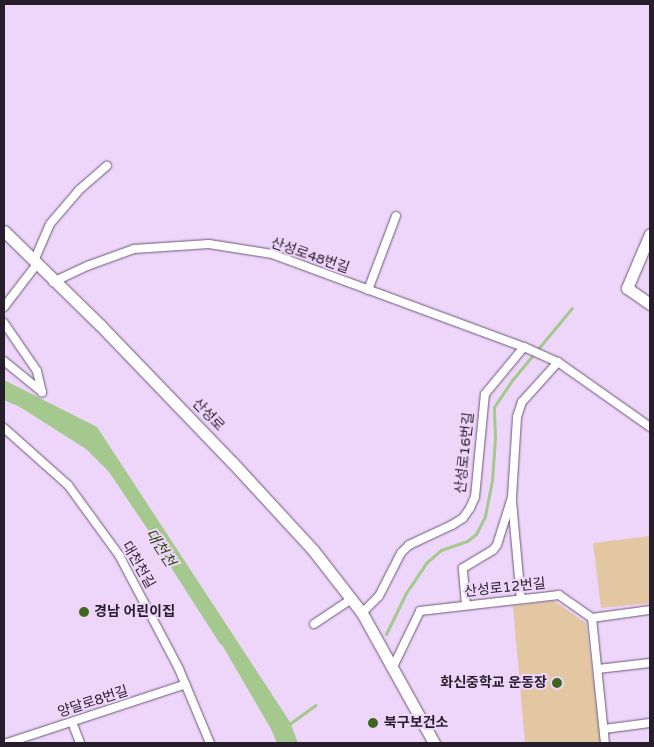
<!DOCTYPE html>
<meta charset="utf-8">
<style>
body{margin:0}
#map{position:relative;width:654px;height:747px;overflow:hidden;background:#eed6fa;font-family:"Varela Round","Noto Sans KR",sans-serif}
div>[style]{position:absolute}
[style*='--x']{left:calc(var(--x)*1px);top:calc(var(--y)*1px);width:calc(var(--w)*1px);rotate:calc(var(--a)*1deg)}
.green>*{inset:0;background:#e3c6a2}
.water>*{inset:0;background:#a4c88d}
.stream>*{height:3px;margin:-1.5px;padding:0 1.5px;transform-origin:1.5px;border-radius:1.5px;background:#a4c88d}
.roads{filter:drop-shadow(0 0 1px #6b5775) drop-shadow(0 0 1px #6b5775)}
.street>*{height:8px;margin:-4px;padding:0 4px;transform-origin:4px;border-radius:4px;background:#fff}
.secondary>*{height:11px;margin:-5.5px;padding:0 5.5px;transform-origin:5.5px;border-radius:5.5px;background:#fff}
.dots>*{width:14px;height:14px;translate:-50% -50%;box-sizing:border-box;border:2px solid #eed6fa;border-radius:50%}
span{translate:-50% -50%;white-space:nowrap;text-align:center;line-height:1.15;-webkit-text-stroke:4px #eed6fa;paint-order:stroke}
.street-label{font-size:14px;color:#271e2b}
.poi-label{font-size:14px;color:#271e2b;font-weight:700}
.left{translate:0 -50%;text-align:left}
.right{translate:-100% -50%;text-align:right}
.water-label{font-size:15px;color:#2a4b0e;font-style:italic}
.frame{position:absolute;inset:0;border:5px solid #271e2b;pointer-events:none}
</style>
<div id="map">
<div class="green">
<i style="clip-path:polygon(650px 536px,650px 603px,601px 608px,593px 543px)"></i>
<i style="clip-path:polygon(554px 601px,586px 623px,601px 743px,525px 743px,513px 606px)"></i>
</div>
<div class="water">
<i style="clip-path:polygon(4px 380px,97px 427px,290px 722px,298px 743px,277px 743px,271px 729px,200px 607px,109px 472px,86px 449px,20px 407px,4px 400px)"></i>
</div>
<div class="stream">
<i style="--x:162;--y:551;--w:109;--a:57.3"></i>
<i style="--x:386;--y:634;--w:46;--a:-64"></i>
<i style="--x:406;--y:593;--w:36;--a:-56"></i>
<i style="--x:426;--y:563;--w:20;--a:-41"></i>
<i style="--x:441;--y:550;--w:28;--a:-19"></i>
<i style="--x:467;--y:541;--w:11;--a:-38"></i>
<i style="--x:476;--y:534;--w:20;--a:-63"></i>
<i style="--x:485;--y:516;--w:37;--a:-79"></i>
<i style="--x:492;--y:480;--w:42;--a:-85.9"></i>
<i style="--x:495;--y:438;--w:31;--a:-92"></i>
<i style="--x:494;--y:407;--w:34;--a:-56"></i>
<i style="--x:513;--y:379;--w:92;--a:-50.3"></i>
<i style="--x:288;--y:725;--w:34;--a:-36"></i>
</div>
<div class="roads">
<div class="street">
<i style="--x:34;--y:261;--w:40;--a:-66.6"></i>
<i style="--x:50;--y:224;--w:45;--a:-49.5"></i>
<i style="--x:79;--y:190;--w:37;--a:-41"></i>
<i style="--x:53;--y:282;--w:38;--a:-25"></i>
<i style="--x:87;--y:266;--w:50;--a:-19.9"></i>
<i style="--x:134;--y:249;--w:75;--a:-3.8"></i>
<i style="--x:209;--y:244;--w:64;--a:9"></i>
<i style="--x:272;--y:254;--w:269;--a:20.3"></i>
<i style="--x:524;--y:347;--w:37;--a:24"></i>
<i style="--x:368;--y:290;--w:79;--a:-69.3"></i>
<i style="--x:4;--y:307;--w:54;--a:-52.5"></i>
<i style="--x:4;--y:323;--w:58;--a:55.5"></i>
<i style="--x:37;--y:371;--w:22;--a:77"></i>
<i style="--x:4;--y:361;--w:49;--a:39.2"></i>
<i style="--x:4;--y:428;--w:86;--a:41.7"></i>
<i style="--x:68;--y:485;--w:87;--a:53.9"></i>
<i style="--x:119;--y:555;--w:129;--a:62.2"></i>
<i style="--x:179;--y:669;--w:80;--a:67.3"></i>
<i style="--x:512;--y:501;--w:98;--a:84.8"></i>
<i style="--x:466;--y:605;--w:37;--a:-95"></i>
<i style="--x:463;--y:568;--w:35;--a:-31"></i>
<i style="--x:493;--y:550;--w:6;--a:-51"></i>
<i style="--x:497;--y:545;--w:50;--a:-72.6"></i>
<i style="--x:512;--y:497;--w:80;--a:-86.4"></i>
<i style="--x:517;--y:417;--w:16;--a:-72"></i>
<i style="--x:522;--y:402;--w:54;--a:-48"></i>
<i style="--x:558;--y:362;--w:113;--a:35.2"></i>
<i style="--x:362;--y:613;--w:24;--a:-45"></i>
<i style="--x:379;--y:596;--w:48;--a:-62.9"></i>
<i style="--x:401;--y:553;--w:11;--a:-45"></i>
<i style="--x:409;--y:545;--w:47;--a:-24.9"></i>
<i style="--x:452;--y:525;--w:13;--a:-32"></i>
<i style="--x:463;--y:518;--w:12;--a:-55"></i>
<i style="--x:470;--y:508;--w:12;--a:-66"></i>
<i style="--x:475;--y:497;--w:103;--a:-84.5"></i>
<i style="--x:485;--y:394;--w:61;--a:-50.3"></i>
<i style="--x:592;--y:618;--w:126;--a:84.1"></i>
<i style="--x:314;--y:624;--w:43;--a:-33.7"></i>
<i style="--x:392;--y:669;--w:64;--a:-64.2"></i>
<i style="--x:420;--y:611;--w:140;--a:-6.6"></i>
<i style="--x:559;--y:595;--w:40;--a:34.9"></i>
<i style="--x:592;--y:618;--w:59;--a:-7.9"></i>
<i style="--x:598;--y:669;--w:52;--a:-6.6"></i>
<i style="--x:72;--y:722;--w:22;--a:69"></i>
<i style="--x:604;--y:729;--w:46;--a:-7.4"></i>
<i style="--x:7;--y:743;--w:188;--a:-18.2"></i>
</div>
<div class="secondary">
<i style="--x:4;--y:231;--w:134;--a:44.4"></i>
<i style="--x:100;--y:325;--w:190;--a:46.1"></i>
<i style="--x:232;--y:462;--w:120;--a:47.4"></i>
<i style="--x:313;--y:550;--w:80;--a:52.1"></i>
<i style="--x:362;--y:613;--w:149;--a:61"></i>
<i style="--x:650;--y:234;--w:59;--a:113.1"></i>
<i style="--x:627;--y:288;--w:28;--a:35"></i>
</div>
</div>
<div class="dots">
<i style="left:84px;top:612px;background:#3f6621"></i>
<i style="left:557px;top:683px;background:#3f6621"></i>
<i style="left:373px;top:723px;background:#3f6621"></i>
</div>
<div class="street-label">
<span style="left:310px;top:256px;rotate:19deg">산성로48번길</span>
<span style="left:208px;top:415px;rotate:46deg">산성로</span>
<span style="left:465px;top:453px;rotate:-84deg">산성로16번길</span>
<span style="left:138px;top:565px;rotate:60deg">대천천길</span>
<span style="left:505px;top:588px;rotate:-6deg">산성로12번길</span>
<span style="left:93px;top:702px;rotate:-18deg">양달로8번길</span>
</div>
<div class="poi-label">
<span class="left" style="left:94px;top:612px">경남 어린이집</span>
<span class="right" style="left:547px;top:683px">화신중학교 운동장</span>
<span class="left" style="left:384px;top:723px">북구보건소</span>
</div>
<div class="water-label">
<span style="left:160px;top:548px;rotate:57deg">대천천</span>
</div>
<div class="frame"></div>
</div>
